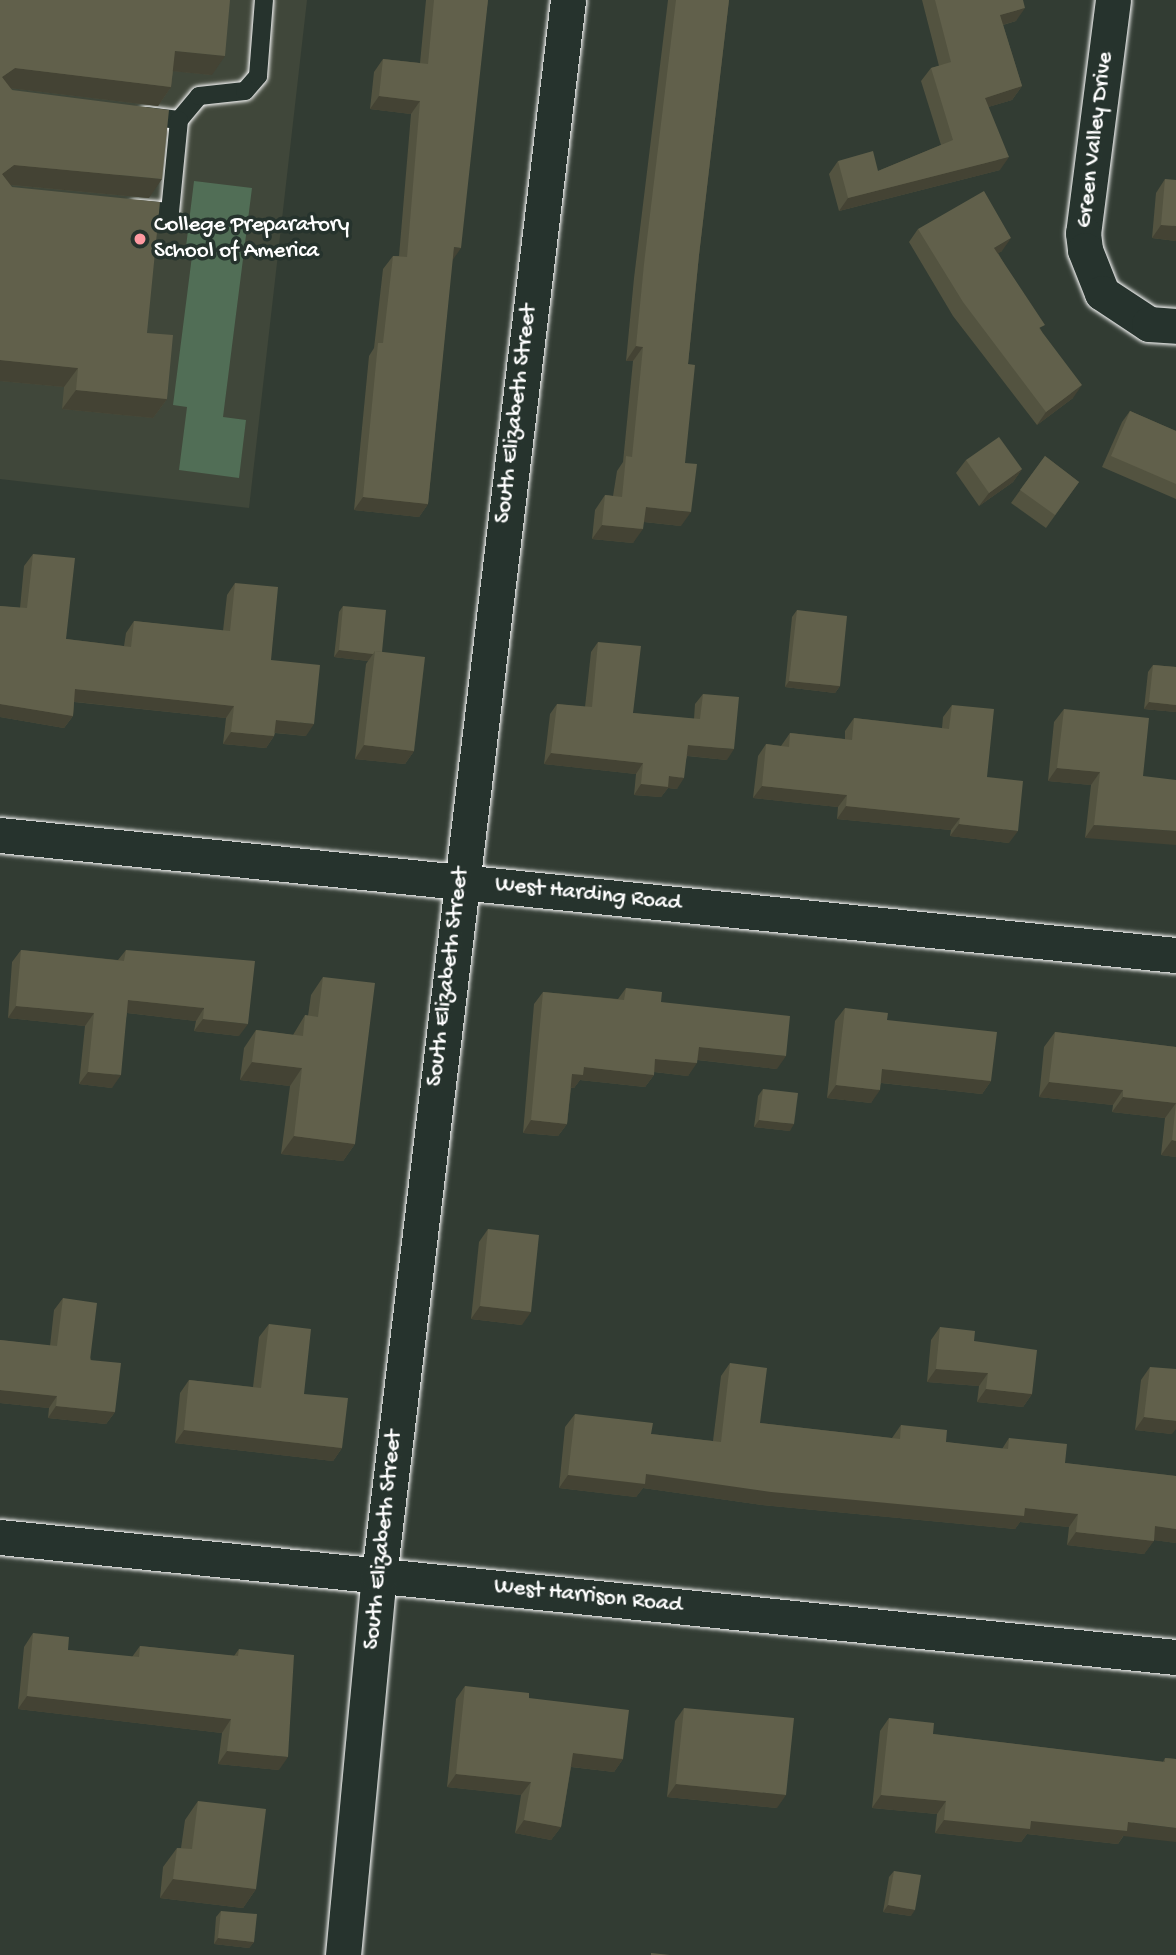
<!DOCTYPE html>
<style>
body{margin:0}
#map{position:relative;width:1176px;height:1955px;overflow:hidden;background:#323c33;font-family:"Gochi Hand",sans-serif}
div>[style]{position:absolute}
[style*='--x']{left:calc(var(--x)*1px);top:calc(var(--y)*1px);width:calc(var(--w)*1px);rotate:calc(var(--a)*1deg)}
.built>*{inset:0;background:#40473a}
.green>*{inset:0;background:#516e56}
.roads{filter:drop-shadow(0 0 2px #fff) drop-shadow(0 0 2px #fff)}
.service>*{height:18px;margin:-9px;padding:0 9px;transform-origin:9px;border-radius:9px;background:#26332d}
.minor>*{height:35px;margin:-17.5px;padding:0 17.5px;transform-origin:17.5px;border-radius:17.5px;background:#26332d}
.wall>*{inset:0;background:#535340}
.shaded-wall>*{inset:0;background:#444334}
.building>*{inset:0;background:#61604b}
.dots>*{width:19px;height:19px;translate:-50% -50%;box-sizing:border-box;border:4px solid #26332d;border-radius:50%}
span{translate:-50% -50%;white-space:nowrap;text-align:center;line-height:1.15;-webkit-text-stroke:7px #26332d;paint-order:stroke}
.street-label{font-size:23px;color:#fff}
.poi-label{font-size:23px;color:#fff}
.left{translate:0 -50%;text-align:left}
</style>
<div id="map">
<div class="built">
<i style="clip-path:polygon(0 0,307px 0,249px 508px,0 479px)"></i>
</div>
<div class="green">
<i style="clip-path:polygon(194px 181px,252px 188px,223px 417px,246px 420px,239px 478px,179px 470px,187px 407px,173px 405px,192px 256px,185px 255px)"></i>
</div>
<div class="roads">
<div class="service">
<i style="--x:146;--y:116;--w:33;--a:7"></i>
<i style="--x:179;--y:120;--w:31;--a:-50"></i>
<i style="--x:199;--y:96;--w:46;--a:-6.2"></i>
<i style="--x:245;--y:91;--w:20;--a:-49"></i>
<i style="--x:258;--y:76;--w:76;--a:-85.5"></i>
<i style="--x:136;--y:209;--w:34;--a:5"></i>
<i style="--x:170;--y:212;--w:92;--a:-84.4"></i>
</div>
<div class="minor">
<i style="--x:1113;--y:0;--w:235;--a:97.3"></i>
<i style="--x:1083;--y:233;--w:17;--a:83"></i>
<i style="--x:1085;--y:250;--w:46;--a:68.4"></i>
<i style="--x:1102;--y:293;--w:56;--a:33.4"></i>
<i style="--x:1149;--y:324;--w:27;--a:4"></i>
<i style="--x:0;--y:835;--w:1182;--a:5.83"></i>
<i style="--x:0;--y:1537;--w:1182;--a:5.83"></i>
<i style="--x:343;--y:1955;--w:381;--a:-84.6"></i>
<i style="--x:379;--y:1576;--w:1587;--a:-83.16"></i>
</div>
</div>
<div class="wall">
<i style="clip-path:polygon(0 0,212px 75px,173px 71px,171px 87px,158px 106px,10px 88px,149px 198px,10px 185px,147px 333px,167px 399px,153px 418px,62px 409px,64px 387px,0 381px)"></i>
<i style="clip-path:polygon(426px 0,488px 0,452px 260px,428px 504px,419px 517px,354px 510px,369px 356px,374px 348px,383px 269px,393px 256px,399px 256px,411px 114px,370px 109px,374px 72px,383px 59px,420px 63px)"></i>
<i style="clip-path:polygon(668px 0,729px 0,699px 255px,688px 364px,681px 526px,644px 522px,633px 543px,592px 539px,595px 510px,605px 495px,613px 496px,617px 471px,623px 462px,633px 361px,626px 361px,634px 278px)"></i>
<i style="clip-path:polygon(922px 0,1023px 0,1016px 21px,1003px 25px,1022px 86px,1012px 100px,988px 107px,1000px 170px,839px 211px,829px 174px,838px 161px,878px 171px,941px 145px,921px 81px,931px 68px,939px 66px)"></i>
<i style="clip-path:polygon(1165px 179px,1176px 241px,1152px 238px,1156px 193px)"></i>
<i style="clip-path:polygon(918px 229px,1002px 251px,998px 253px,1041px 330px,1073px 398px,1037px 425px,953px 316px,909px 242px)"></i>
<i style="clip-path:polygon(1130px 411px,1176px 431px,1176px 499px,1102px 467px,1122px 422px)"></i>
<i style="clip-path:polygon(1045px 456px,1079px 482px,1046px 528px,1011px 503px)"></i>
<i style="clip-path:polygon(966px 460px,1022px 469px,1013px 482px,979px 506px,956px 473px)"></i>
<i style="clip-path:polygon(33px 554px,66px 639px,124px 646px,126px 633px,134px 621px,223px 631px,227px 595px,235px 583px,306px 736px,275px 733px,274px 736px,266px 748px,223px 744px,226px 718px,74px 702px,73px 716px,64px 728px,0 717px,0 606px,20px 608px,24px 566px)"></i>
<i style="clip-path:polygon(343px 606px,382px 652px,414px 751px,405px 764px,355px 759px,366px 664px,368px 661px,334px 657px,339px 612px)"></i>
<i style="clip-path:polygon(797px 610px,840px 686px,835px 693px,785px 687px,792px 617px)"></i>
<i style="clip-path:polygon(598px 642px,633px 713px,694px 719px,695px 704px,703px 694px,727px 760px,687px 756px,677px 789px,668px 788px,661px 797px,634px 795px,636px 774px,544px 764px,550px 714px,557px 704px,585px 707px,591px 652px)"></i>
<i style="clip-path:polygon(1153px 665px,1176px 667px,1176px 712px,1144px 709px,1148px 672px)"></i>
<i style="clip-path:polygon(952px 705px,987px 777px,1009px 843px,950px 836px,951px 830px,837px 819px,838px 807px,753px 798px,758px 756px,766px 744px,781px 746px,790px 733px,845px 739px,845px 731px,854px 718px,942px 728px,943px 717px)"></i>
<i style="clip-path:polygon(1064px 709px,1143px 776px,1085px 838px,1091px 785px,1048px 781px,1054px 722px)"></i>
<i style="clip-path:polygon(21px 950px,118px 960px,126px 950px,239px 1036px,194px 1031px,196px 1021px,127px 1013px,112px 1088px,79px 1084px,85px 1026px,8px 1018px,12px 962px)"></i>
<i style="clip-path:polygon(323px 977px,355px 1144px,343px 1161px,281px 1154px,290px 1086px,240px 1080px,244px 1048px,256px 1030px,293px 1035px,305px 1015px,308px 1016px,311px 995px)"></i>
<i style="clip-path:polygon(626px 988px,661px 1002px,777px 1069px,697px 1060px,688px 1076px,654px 1072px,654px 1075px,645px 1087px,580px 1080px,574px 1088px,571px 1088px,567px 1124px,558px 1136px,523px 1133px,534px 1004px,543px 992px,618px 999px)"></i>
<i style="clip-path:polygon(845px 1008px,887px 1020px,991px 1081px,982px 1094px,881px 1083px,871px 1103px,827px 1098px,835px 1021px)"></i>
<i style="clip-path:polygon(1055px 1032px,1176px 1047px,1176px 1157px,1161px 1155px,1165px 1118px,1112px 1112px,1113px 1105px,1039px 1097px,1044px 1047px)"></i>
<i style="clip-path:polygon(763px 1089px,790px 1131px,754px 1127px,758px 1096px)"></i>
<i style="clip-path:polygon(488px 1229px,522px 1325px,471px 1319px,479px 1242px)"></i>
<i style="clip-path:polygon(63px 1298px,115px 1412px,106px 1424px,48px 1418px,49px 1408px,0 1403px,0 1340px,50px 1346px,54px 1310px)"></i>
<i style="clip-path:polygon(269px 1324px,304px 1394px,342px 1448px,333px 1461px,175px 1443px,180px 1393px,189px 1380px,253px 1387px,259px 1337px)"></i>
<i style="clip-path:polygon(940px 1327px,1032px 1394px,1023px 1407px,977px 1402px,979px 1386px,927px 1382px,931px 1340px)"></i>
<i style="clip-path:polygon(730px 1363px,760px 1423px,892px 1438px,901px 1425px,946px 1442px,1002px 1449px,1009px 1438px,1065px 1463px,1176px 1476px,1176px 1543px,1154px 1540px,1144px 1554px,1067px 1545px,1069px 1527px,1020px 1522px,1015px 1529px,762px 1505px,643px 1488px,636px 1497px,559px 1488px,565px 1427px,575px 1414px,651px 1434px,713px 1441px,721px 1376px)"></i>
<i style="clip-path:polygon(1150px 1367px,1172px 1434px,1135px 1430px,1141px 1380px)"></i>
<i style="clip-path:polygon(33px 1633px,68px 1650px,132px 1657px,140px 1646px,234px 1656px,239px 1649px,279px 1770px,218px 1764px,222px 1733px,18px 1709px,24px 1647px)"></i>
<i style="clip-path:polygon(465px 1686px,623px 1759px,614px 1772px,571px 1767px,561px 1827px,551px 1840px,515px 1833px,521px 1795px,447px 1787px,456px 1699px)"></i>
<i style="clip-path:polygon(684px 1708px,777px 1808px,667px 1797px,675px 1721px)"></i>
<i style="clip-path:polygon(889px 1718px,933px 1734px,1163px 1762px,1165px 1758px,1176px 1759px,1118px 1844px,1027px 1834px,1021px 1842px,935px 1833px,937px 1814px,872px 1808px,880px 1731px)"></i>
<i style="clip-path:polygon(198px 1801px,256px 1889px,243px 1908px,160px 1898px,163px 1867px,177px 1848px,181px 1848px,185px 1820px)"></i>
<i style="clip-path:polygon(894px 1871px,911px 1916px,883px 1912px,889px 1877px)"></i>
<i style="clip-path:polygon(221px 1911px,254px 1942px,249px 1948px,214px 1944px,216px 1917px)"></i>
</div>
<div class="shaded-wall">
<i style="clip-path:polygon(1025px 8px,1016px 21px,991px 28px,1000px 15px)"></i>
<i style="clip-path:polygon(175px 51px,225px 56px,212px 75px,161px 70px)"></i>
<i style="clip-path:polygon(15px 68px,171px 87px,158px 106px,1px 87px,2px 77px)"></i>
<i style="clip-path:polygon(1022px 86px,1012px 100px,975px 111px,985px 98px)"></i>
<i style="clip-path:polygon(379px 96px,420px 101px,411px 114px,370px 109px)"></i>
<i style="clip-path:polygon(1009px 157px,1000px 170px,839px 211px,848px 198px)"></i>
<i style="clip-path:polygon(14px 165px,162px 179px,149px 198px,1px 184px,2px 174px)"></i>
<i style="clip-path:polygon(1161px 225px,1176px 226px,1176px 241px,1152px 238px)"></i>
<i style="clip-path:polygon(1011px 238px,1002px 251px,985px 261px,994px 248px)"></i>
<i style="clip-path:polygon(454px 247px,461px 248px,452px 261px)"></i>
<i style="clip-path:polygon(636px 346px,643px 347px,633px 361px,626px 361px)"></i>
<i style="clip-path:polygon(0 360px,78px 368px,64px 387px,0 381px)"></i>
<i style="clip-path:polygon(1082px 385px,1073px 398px,1037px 425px,1046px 412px)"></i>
<i style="clip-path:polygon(76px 390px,167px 399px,153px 418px,62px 409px)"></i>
<i style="clip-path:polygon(1022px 469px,1013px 482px,979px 506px,989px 493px)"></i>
<i style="clip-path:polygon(363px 497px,428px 504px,419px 517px,354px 510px)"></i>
<i style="clip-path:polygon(646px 507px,691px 512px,681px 526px,636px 521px)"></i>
<i style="clip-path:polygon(602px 525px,643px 529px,633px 543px,592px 539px)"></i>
<i style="clip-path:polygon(339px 650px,373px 654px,368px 661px,334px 657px)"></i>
<i style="clip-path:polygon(789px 681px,840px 686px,835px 693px,785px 687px)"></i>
<i style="clip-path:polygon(75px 689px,234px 706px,226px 718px,67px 701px)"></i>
<i style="clip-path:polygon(1149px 702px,1176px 705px,1176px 712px,1144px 709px)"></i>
<i style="clip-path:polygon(0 704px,73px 716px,64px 728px,0 717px)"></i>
<i style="clip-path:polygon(276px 720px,314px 724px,306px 736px,268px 732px)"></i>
<i style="clip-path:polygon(231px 732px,274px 736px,266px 748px,223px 744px)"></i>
<i style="clip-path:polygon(364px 745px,414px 751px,405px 764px,355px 759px)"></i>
<i style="clip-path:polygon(688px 745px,734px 749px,727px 760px,680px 755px)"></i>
<i style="clip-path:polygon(551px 753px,643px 763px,636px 774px,544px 764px)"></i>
<i style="clip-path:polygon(1057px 768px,1100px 772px,1091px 785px,1048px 781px)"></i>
<i style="clip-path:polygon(669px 776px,684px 778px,677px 789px,668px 788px,661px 797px,634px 795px,641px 784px)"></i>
<i style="clip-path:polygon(762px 786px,847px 795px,838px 807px,753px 798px)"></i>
<i style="clip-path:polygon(846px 806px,960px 818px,951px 830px,837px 819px)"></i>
<i style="clip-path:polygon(959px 824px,1018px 831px,1009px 843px,950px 836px)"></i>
<i style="clip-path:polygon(1094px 825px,1176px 831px,1176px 845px,1085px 838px)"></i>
<i style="clip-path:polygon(128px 1000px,204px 1008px,196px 1021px,119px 1012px)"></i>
<i style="clip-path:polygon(16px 1006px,94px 1013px,85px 1026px,8px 1018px)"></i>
<i style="clip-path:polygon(203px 1019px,248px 1024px,239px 1036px,194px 1031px)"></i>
<i style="clip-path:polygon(699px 1047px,786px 1056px,777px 1069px,690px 1059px)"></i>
<i style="clip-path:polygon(655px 1059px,697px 1063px,688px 1076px,647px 1071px)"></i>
<i style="clip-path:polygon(252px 1062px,302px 1068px,290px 1086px,240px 1080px)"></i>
<i style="clip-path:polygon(584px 1067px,654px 1075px,645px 1087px,580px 1080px,574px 1088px,563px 1087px,572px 1074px)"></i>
<i style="clip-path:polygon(882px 1069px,991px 1081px,982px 1094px,873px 1082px)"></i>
<i style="clip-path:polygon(88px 1072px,121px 1075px,112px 1088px,79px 1084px)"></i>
<i style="clip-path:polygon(1049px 1082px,1123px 1090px,1113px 1105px,1039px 1097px)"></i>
<i style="clip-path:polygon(836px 1085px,880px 1090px,871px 1103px,827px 1098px)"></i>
<i style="clip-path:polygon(1123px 1097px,1176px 1103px,1165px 1118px,1112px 1112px)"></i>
<i style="clip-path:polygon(531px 1120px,567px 1124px,558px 1136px,523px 1133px)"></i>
<i style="clip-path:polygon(759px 1120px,794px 1124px,790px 1131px,754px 1127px)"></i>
<i style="clip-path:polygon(294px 1136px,355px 1144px,343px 1161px,281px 1154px)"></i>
<i style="clip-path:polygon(1172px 1140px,1176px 1141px,1176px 1157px,1161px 1155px)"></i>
<i style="clip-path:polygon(480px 1306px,531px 1312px,522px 1325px,471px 1319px)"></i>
<i style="clip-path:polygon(936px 1369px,988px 1373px,979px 1386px,927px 1382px)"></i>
<i style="clip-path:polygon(986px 1389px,1032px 1394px,1023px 1407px,977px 1402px)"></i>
<i style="clip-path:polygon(0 1390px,57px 1396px,49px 1408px,0 1403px)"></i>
<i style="clip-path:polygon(56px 1406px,115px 1412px,106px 1424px,48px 1418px)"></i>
<i style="clip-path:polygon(1144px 1417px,1176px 1421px,1176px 1429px,1172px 1434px,1135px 1430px)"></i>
<i style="clip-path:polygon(184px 1430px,342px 1448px,333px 1461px,175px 1443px)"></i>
<i style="clip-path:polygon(646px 1474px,1025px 1508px,1078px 1514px,1069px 1527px,1020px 1522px,1015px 1529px,762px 1505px,643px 1488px,636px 1497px,559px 1488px,568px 1475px)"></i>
<i style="clip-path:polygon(1155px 1526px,1176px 1529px,1176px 1543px,1146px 1539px)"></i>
<i style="clip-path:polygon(1076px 1532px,1154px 1541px,1144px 1554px,1067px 1545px)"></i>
<i style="clip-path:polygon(27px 1696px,231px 1719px,222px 1733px,18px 1709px)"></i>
<i style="clip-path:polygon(227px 1751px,288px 1757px,279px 1770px,218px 1764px)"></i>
<i style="clip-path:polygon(573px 1753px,623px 1759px,614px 1772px,564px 1766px)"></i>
<i style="clip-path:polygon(456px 1774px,531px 1782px,521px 1795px,447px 1787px)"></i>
<i style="clip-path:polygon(676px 1784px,786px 1795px,777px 1808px,667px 1797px)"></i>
<i style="clip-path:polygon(881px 1795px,946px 1801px,937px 1814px,872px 1808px)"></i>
<i style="clip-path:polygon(524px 1820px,561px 1827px,551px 1840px,515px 1833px)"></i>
<i style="clip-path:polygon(944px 1820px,1128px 1822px,1176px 1828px,1176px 1842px,1123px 1836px,1118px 1844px,1027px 1834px,1021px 1842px,935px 1833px)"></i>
<i style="clip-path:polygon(173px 1879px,256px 1889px,243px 1908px,160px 1898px)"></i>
<i style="clip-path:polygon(888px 1905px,915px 1910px,911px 1916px,883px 1912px)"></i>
<i style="clip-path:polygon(218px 1938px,254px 1942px,249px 1948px,214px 1944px)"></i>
</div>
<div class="building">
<i style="clip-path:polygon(0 0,230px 0,225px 56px,175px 51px,171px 87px,15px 68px,2px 77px,12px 90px,169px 110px,162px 179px,14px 165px,2px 174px,12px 187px,160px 202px,147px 333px,173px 335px,167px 399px,76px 390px,78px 368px,0 360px)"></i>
<i style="clip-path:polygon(434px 0,488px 0,461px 248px,454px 247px,428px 504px,363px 497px,378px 343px,383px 343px,393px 256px,407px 257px,420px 101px,379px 96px,383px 59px,428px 64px)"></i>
<i style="clip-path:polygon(676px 0,729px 0,699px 255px,688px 364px,695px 365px,685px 463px,697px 464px,691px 512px,646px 507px,643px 529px,602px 525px,605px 495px,622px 497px,626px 456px,632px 457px,643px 347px,636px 346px,644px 264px)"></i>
<i style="clip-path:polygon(935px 0,1023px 0,1025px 8px,1000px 15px,1022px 86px,985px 98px,1009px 157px,848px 198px,838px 161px,873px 151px,878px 171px,953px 140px,931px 68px,951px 62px)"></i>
<i style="clip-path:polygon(1165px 179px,1176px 180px,1176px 226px,1161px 225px)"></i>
<i style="clip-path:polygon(984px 191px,1011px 238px,994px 248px,1045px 325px,1039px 328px,1082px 385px,1046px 412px,963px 302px,918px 229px)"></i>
<i style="clip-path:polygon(1130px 411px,1176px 431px,1176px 484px,1111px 456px)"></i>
<i style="clip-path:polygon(999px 437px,1022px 469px,989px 493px,966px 460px)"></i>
<i style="clip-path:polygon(1045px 456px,1079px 482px,1055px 515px,1020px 490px)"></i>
<i style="clip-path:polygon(33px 554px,75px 558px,66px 639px,131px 647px,134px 621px,230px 631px,235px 583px,278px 587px,271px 660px,320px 665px,314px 724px,276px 720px,274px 736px,231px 732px,234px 706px,75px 689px,73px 716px,0 704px,0 606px,27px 608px)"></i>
<i style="clip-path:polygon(343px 606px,386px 610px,382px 652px,375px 651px,373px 654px,339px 650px)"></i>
<i style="clip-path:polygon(797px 610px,847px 616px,840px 686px,789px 681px)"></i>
<i style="clip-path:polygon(598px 642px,641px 646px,633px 713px,700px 719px,703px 694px,739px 697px,734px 749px,688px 745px,684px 778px,669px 776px,668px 787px,641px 784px,643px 763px,551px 753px,557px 704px,592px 707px)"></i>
<i style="clip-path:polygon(375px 651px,425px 657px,414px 751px,364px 745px)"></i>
<i style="clip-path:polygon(1153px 665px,1176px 667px,1176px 705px,1149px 702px)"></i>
<i style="clip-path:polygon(952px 705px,994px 709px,987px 777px,1023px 781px,1018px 831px,959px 824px,960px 818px,846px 806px,847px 795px,762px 786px,766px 744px,789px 747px,790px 733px,852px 740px,854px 718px,949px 729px)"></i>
<i style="clip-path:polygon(1064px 709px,1149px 718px,1143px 776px,1176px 780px,1176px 831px,1094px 825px,1100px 772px,1057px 768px)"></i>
<i style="clip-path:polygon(21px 950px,124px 961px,126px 950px,255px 961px,248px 1024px,203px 1019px,204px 1008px,128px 1000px,121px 1075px,88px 1072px,94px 1013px,16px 1006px)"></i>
<i style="clip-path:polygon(323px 977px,375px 983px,355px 1144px,294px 1136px,302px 1068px,252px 1062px,256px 1030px,303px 1036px,305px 1015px,318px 1017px)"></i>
<i style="clip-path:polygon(626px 988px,662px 992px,661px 1002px,790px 1016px,786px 1056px,699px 1047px,697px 1063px,655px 1059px,654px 1075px,584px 1067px,583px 1075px,572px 1074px,567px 1124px,531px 1120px,543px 992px,624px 1000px)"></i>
<i style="clip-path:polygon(845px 1008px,888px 1013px,887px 1020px,997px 1032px,991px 1081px,882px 1069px,880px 1090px,836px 1085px)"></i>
<i style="clip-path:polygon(1055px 1032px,1176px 1047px,1176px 1141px,1172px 1140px,1176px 1103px,1123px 1097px,1123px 1090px,1049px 1082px)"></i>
<i style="clip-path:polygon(763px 1089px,798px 1093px,794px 1124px,759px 1120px)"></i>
<i style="clip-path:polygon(488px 1229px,539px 1235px,531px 1312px,480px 1306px)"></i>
<i style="clip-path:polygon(63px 1298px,97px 1303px,90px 1360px,121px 1363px,115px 1412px,56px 1406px,57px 1396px,0 1390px,0 1340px,57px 1346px)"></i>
<i style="clip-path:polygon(269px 1324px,311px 1329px,304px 1394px,348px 1398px,342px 1448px,184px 1430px,189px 1380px,261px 1388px)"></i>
<i style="clip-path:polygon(940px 1327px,975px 1331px,974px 1341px,1037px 1350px,1032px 1394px,986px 1389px,988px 1373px,936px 1369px)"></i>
<i style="clip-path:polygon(730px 1363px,767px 1368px,760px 1423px,900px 1439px,901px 1425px,947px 1430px,946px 1442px,1008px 1449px,1009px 1438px,1067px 1444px,1065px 1463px,1176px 1476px,1176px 1529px,1155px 1526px,1154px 1541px,1076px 1532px,1078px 1514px,1025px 1508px,1024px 1516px,771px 1492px,646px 1474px,645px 1484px,568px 1475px,575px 1414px,653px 1423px,651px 1434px,721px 1442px)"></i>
<i style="clip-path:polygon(1150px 1367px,1176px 1369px,1176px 1421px,1144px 1417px)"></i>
<i style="clip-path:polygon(33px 1633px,69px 1637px,68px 1650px,139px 1657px,140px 1646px,238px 1656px,239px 1649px,294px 1655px,288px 1757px,227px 1751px,231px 1719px,27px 1696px)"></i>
<i style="clip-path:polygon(465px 1686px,529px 1693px,529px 1698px,629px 1710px,623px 1759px,573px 1753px,561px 1827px,524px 1820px,531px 1782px,456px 1774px)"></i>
<i style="clip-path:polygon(684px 1708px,794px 1718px,786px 1795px,676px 1784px)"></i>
<i style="clip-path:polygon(889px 1718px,934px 1723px,933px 1734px,1165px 1762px,1165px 1758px,1176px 1759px,1176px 1828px,1128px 1822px,1127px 1831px,1031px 1821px,1030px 1829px,944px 1820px,946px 1801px,881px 1795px)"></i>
<i style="clip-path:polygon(198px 1801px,266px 1809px,256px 1889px,173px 1879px,177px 1848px,192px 1849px)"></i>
<i style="clip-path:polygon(894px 1871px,921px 1875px,915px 1910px,888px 1905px)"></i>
<i style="clip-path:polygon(221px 1911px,257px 1914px,254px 1942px,218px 1938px)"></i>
<i style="clip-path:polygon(651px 1953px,670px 1955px,651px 1955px)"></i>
</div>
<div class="dots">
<i style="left:140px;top:239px;background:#ff9aa2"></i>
</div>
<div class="street-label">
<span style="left:1096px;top:140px;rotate:-83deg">Green Valley Drive</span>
<span style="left:517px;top:414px;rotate:-83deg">South Elizabeth Street</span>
<span style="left:588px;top:895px;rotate:6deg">West Harding Road</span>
<span style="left:449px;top:977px;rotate:-83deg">South Elizabeth Street</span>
<span style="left:384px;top:1540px;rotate:-84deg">South Elizabeth Street</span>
<span style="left:588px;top:1597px;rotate:6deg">West Harrison Road</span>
</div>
<div class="poi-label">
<span class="left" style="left:154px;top:239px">College Preparatory<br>School of America</span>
</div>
</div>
